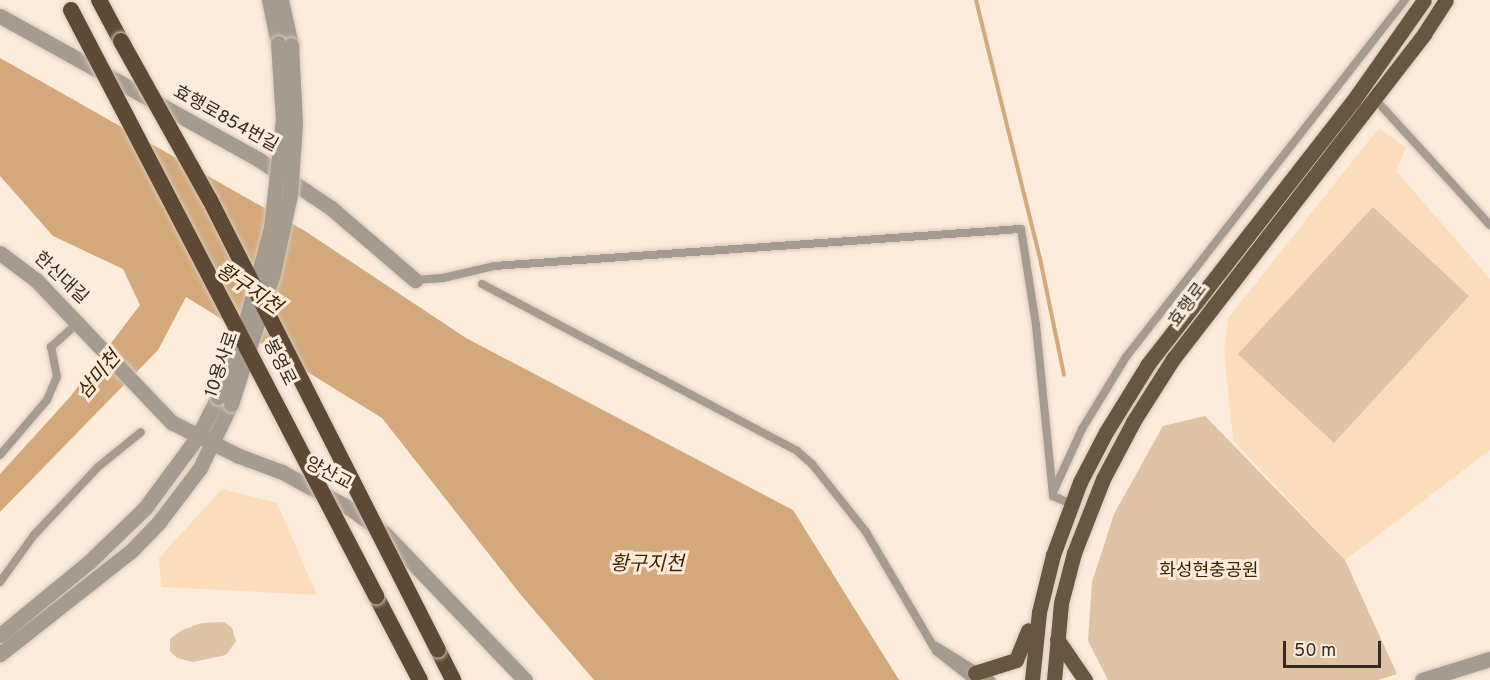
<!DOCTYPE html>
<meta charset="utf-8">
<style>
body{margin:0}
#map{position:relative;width:1490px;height:680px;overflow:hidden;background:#fdecdb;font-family:Overpass,"Noto Sans KR",sans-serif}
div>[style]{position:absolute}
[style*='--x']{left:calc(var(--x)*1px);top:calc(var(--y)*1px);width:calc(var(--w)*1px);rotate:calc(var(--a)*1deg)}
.built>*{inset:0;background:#fcdcba}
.green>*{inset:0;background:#dfc3a4}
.water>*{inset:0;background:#d3a97b}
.stream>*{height:4px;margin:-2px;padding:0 2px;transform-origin:2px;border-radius:2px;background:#d3a97b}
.roads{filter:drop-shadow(0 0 2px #d9c9b9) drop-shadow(0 0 2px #d9c9b9)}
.service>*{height:8px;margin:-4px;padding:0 4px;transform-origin:4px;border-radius:4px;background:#a69b8f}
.minor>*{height:15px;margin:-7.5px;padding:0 7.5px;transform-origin:7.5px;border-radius:7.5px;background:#a69b8f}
.tertiary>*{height:15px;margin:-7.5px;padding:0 7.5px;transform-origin:7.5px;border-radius:7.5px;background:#a69b8f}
.primary>*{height:15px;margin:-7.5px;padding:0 7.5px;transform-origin:7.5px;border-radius:7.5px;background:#695641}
.trunk>*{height:16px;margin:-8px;padding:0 8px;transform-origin:8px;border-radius:8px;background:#5e4a34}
.bridges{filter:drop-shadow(0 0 2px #d9c9b9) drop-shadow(0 0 2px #d9c9b9)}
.tertiary-bridge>*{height:15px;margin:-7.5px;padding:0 7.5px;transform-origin:7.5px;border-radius:7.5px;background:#a69b8f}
.trunk-bridge>*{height:16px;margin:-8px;padding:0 8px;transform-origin:8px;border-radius:8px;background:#5e4a34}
span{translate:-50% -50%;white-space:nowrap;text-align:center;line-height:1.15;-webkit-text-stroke:6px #fdecdb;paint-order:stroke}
.street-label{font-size:18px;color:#352b20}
.park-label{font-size:18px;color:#3d2200}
.water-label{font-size:20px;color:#412600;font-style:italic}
.scale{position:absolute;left:1283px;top:641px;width:98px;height:27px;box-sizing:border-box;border:3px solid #352b20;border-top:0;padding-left:8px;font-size:18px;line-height:21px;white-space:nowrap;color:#352b20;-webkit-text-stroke:4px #fdecdb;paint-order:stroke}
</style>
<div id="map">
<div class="built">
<i style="clip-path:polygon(1379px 128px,1406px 148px,1396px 171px,1490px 279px,1490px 450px,1345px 560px,1233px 440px,1224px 350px,1228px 318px)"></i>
<i style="clip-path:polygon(222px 489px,277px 503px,317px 595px,161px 587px,159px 558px)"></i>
</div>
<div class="green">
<i style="clip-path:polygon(1373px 207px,1469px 296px,1334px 443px,1238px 354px)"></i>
<i style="clip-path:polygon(1205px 416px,1345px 560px,1397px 674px,1378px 680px,1108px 680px,1088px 641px,1092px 582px,1114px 514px,1163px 426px)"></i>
<i style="clip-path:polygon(224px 622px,232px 628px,236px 641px,226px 655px,193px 662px,177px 658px,170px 651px,170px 639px,182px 630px,202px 623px)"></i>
</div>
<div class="water">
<i style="clip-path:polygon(0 58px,305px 231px,466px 338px,793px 510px,899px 680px,594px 680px,521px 595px,382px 418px,186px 297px,158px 350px,0 512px,0 474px,70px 397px,140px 305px,123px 269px,53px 236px,0 176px)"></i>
</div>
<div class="stream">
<i style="--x:976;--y:0;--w:271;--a:76.1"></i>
<i style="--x:1041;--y:263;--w:114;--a:78.4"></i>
</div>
<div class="roads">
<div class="service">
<i style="--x:1374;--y:98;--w:172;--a:47.6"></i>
<i style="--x:415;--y:280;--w:28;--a:-4"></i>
<i style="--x:443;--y:278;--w:52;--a:-13.2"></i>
<i style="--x:494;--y:266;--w:528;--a:-4.02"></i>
<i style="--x:1021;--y:229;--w:97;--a:81.1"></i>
<i style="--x:1036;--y:325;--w:172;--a:84.3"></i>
<i style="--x:1053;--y:496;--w:21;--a:23"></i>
<i style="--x:482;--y:284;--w:357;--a:27.9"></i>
<i style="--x:797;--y:451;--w:20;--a:41"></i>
<i style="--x:812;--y:464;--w:87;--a:51.5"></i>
<i style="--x:866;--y:532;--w:138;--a:59.5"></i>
<i style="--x:936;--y:651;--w:47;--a:38.1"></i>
<i style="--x:0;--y:455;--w:72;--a:-49.5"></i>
<i style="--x:47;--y:400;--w:25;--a:-67"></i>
<i style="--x:57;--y:377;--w:31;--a:-101"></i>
<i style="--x:51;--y:347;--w:36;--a:-42"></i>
<i style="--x:1054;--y:490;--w:67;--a:-65.3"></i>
<i style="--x:1082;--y:429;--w:84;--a:-58.6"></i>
<i style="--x:1126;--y:357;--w:453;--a:-52"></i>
<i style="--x:0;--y:582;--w:58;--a:-54.1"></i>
<i style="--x:34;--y:535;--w:93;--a:-46.7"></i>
<i style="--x:98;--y:467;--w:55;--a:-39.1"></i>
<i style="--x:936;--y:646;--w:65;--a:31.7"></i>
</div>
<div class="minor">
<i style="--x:0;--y:16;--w:295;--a:29"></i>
<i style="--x:258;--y:159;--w:88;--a:33.9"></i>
<i style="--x:331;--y:208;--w:111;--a:40.6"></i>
<i style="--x:1422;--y:680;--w:71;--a:-17.2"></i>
</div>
<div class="tertiary">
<i style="--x:269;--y:0;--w:44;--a:78.2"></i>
<i style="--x:281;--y:0;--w:46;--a:77.5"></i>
<i style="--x:0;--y:253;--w:45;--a:36.9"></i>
<i style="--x:36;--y:280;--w:196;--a:46.4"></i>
<i style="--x:171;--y:422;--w:76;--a:26.6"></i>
<i style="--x:239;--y:456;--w:46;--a:20.4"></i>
<i style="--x:282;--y:472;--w:78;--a:28.2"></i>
<i style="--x:351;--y:509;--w:41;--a:36"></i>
<i style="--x:384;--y:533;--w:204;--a:46.2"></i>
<i style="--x:0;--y:635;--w:115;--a:-39.4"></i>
<i style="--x:89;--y:562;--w:78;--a:-44"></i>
<i style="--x:145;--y:508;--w:89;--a:-53.6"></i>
<i style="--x:198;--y:436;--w:44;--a:-62.9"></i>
<i style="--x:0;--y:654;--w:168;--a:-38.2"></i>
<i style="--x:132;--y:550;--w:39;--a:-46"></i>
<i style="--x:159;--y:522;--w:68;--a:-52.8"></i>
<i style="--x:200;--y:468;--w:71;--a:-64.2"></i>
</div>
<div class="primary">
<i style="--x:1057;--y:639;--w:50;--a:55.7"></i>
<i style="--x:975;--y:673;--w:43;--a:-17.6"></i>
<i style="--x:1016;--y:660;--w:32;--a:-68"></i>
<i style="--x:1032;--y:680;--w:68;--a:-84.1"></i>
<i style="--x:1039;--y:612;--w:59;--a:-76.2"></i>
<i style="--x:1053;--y:555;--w:78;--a:-69.7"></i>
<i style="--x:1080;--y:482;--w:56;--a:-62.5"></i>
<i style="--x:1106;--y:432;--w:80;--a:-58.3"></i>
<i style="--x:1148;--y:364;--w:333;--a:-52.1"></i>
<i style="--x:1353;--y:101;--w:123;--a:-54.9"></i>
<i style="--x:1054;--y:680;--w:77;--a:-84.8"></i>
<i style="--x:1061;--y:603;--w:52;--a:-75.4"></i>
<i style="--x:1074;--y:553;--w:79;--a:-68.6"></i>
<i style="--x:1103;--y:479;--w:64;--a:-62.2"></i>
<i style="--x:1133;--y:422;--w:75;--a:-57.6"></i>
<i style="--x:1173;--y:359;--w:411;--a:-52.3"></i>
<i style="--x:1424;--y:34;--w:40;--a:-57.1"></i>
</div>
<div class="trunk">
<i style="--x:99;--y:0;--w:47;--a:61.8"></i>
<i style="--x:376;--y:596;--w:95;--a:62.4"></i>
<i style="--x:438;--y:650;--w:34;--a:63"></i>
</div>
</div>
<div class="bridges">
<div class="tertiary-bridge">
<i style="--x:218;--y:397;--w:81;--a:-69.8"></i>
<i style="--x:246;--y:321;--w:96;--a:-75"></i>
<i style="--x:271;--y:228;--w:109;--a:-83.7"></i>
<i style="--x:283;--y:120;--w:77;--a:-93.7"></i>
<i style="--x:231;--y:404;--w:137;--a:-72.1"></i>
<i style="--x:273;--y:274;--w:81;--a:-77.9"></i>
<i style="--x:290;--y:195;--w:71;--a:-86"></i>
<i style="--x:295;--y:124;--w:79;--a:-92.9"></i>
</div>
<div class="trunk-bridge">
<i style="--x:71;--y:10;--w:661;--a:62.5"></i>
<i style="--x:121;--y:41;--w:182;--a:60.8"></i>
<i style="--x:210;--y:200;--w:504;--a:63.13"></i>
</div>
</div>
<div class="street-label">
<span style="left:225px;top:120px;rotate:29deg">효행로854번길</span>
<span style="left:60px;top:279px;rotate:43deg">한신대길</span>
<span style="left:1189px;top:306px;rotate:-53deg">효행로</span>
<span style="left:278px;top:363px;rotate:63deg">봉영로</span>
<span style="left:223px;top:365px;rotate:-71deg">10용사로</span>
<span style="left:328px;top:475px;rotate:28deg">양산교</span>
</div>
<div class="park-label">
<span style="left:1209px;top:572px">화성현충공원</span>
</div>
<div class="water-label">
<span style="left:248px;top:290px;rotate:34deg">황구지천</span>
<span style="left:100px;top:376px;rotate:-50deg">삼미천</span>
<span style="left:647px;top:565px">황구지천</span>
</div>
<div class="scale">50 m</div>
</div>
